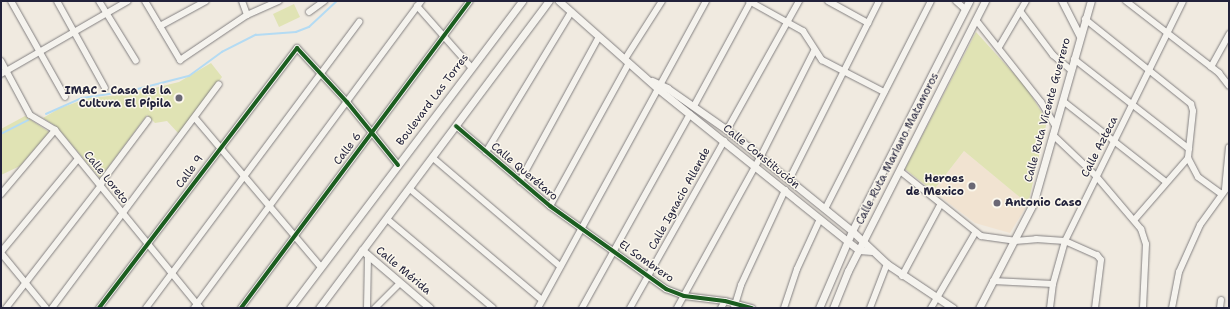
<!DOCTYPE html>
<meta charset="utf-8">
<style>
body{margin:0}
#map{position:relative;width:1230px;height:309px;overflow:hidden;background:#f0eae0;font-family:"Shantell Sans",sans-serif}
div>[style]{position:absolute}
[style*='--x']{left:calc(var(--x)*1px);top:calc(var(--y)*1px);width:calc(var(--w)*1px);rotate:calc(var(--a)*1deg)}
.built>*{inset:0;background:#f1e3d1}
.green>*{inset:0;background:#e0e3b4}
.stream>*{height:1.5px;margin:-0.75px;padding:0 0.75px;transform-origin:0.75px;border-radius:0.75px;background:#b4dbf3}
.roads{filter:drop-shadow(0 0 1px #838081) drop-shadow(0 0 1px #838081)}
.minor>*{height:6px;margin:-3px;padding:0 3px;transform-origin:3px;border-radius:3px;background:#f5f3ee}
.major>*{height:7px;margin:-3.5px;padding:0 3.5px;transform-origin:3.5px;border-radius:3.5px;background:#f5f3ee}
.cycleway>*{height:4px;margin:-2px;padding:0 2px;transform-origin:2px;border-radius:2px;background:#1b5e20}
.dots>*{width:11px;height:11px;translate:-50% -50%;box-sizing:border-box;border:2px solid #fbf7ec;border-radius:50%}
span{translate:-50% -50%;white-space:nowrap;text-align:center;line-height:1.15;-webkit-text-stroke:3px #fbf7ec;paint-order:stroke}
.poi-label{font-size:11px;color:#22223b;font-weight:700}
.right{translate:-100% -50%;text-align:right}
.left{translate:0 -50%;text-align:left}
.street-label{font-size:11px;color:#22223b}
.frame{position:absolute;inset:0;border:2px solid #22223b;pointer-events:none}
</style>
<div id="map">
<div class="built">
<i style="clip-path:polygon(964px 151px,1028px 204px,1010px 233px,975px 223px,933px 191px)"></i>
</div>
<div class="green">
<i style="clip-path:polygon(294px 4px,300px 17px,279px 27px,273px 14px)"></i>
<i style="clip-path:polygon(976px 32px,1026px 87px,1047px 121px,1028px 204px,964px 151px,933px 191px,905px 169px)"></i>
<i style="clip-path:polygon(211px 63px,222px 77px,179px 134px,167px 121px,155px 123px,147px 115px,100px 178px,57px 127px,43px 118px,60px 108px,89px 98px,130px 94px,179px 82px)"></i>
<i style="clip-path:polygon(25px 116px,49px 132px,20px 166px,1px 175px,1px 129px)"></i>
</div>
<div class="stream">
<i style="--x:46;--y:114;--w:39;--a:-24"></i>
<i style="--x:82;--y:98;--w:49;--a:-8.3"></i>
<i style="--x:130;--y:91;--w:61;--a:-14.3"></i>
<i style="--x:189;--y:76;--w:41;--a:-36"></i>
<i style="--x:222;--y:52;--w:38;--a:-27"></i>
<i style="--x:256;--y:35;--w:40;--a:-4.3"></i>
<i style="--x:296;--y:32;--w:14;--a:-21"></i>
<i style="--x:309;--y:27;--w:38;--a:-43"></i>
<i style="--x:1;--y:134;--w:30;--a:-27"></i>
</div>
<div class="roads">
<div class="minor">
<i style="--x:11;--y:1;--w:110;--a:60.6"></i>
<i style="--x:57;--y:1;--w:99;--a:61.1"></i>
<i style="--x:99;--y:1;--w:70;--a:58.3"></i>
<i style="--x:145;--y:1;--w:69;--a:59.3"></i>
<i style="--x:180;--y:60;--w:81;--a:-33.9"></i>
<i style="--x:247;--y:15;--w:35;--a:-24"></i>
<i style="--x:242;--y:1;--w:15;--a:70"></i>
<i style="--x:749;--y:1;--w:62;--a:29.1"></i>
<i style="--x:803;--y:31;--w:35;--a:57"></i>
<i style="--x:822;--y:60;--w:70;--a:27.3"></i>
<i style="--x:828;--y:1;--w:46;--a:28.8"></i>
<i style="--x:956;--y:1;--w:12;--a:42"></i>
<i style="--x:1126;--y:1;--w:118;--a:37.7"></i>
<i style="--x:1219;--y:73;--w:16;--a:52"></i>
<i style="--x:417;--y:6;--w:81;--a:48.5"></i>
<i style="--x:1020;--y:11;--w:55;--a:53.1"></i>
<i style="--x:1053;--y:55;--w:23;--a:40"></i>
<i style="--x:309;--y:12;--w:19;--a:-36"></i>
<i style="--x:1085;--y:19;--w:136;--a:38.7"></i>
<i style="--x:1191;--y:104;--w:7;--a:74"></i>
<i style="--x:1193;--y:111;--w:47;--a:96.1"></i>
<i style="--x:1188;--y:158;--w:21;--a:62"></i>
<i style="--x:1198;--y:177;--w:29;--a:36"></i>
<i style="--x:976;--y:20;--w:105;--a:51.6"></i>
<i style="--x:1041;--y:102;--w:27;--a:59"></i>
<i style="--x:160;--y:26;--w:52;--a:-28.5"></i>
<i style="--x:999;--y:47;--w:53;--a:-59.6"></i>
<i style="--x:625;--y:59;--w:69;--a:-57.5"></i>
<i style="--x:1074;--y:59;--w:146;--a:38"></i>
<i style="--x:1;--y:61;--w:61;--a:61.8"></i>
<i style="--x:30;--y:115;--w:29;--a:31"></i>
<i style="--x:55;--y:130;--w:230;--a:50.8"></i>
<i style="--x:1211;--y:67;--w:38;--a:-61"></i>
<i style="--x:1;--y:74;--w:146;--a:-29.9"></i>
<i style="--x:1063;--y:101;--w:131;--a:38.2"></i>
<i style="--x:694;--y:106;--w:119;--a:-61.5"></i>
<i style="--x:195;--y:118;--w:195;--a:49.8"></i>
<i style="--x:456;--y:126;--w:123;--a:40.4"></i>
<i style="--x:550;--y:206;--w:143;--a:35.6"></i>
<i style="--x:666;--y:289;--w:19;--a:21"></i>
<i style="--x:684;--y:296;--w:41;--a:7"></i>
<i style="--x:725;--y:301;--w:28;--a:15"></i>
<i style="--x:727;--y:130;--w:148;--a:-60.8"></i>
<i style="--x:1053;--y:135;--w:59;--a:43.6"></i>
<i style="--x:1096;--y:176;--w:70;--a:49.7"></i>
<i style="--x:1141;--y:229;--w:16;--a:72"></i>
<i style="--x:1146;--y:244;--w:64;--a:92.7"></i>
<i style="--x:486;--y:152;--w:164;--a:-58.7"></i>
<i style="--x:433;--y:158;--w:167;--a:40.4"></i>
<i style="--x:900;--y:171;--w:104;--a:38.7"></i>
<i style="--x:981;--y:236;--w:34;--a:8"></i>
<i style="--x:1015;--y:241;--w:21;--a:-5"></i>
<i style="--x:1036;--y:239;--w:29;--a:4"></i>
<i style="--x:1065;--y:241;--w:35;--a:24"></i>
<i style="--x:1097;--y:255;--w:6;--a:51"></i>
<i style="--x:1101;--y:260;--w:48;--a:97.1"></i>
<i style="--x:789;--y:180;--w:200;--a:-63.3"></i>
<i style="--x:520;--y:181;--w:164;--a:-61.3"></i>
<i style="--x:410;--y:189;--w:172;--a:40.1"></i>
<i style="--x:1225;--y:189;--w:42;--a:-84.6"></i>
<i style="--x:1;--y:194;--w:84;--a:-49.8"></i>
<i style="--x:550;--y:206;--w:163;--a:-61.1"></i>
<i style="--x:825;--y:209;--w:233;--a:-63"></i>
<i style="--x:387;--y:219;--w:138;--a:40"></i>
<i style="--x:1135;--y:219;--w:81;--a:-49"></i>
<i style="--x:1;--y:252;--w:121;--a:-50.4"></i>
<i style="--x:1;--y:253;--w:71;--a:50.7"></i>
<i style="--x:902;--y:276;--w:81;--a:-61.8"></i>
<i style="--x:993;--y:281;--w:60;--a:2.9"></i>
<i style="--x:6;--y:308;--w:153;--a:-52.2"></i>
<i style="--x:100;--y:187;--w:8;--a:-67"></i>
<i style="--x:103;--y:180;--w:75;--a:-53.1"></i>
<i style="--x:52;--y:308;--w:279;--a:-53.3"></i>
<i style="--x:99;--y:308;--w:327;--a:-52.7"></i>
<i style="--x:297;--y:48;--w:74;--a:47.2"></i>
<i style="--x:347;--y:102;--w:81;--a:51"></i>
<i style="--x:146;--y:308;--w:357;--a:-53.3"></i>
<i style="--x:194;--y:308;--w:382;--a:-53.5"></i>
<i style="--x:241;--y:308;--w:383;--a:-53.3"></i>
<i style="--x:367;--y:308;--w:53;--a:-88.9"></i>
<i style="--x:375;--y:308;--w:35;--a:-45"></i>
<i style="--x:538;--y:308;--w:350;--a:-61.3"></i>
<i style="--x:582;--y:308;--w:222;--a:-60.9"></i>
<i style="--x:630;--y:308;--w:192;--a:-60.6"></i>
<i style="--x:677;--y:308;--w:174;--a:-61.1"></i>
<i style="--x:761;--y:156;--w:118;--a:-63.2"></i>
<i style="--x:721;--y:308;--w:8;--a:-60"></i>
<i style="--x:734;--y:308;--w:24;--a:-73"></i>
<i style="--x:741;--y:285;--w:105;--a:-65.1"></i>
<i style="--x:784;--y:308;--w:41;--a:-71.6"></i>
<i style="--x:797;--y:269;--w:55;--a:-65.3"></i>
<i style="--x:870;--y:308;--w:47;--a:-68.9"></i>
<i style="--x:931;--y:308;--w:87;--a:-59.6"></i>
<i style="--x:1050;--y:308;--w:24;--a:-83"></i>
<i style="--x:1053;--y:284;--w:45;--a:-74.4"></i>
<i style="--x:1065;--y:241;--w:267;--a:-63.8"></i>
<i style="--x:1172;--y:308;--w:37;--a:-79"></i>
<i style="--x:1179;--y:272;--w:51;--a:-65.9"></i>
<i style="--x:1200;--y:225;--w:49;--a:-54.1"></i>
<i style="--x:1220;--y:308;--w:8;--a:-83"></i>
</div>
<div class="major">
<i style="--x:559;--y:1;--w:131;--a:41.6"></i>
<i style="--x:657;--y:88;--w:244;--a:38.8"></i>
<i style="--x:847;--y:241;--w:15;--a:37"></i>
<i style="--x:859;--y:250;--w:13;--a:4"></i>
<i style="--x:1062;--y:1;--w:39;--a:63"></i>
<i style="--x:652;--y:81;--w:17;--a:25"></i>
<i style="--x:667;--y:88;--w:73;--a:35"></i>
<i style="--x:727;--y:130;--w:161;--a:38.9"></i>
<i style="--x:852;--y:231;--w:48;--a:43.3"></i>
<i style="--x:887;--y:264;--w:79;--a:33.7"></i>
<i style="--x:362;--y:250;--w:89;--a:40.5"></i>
<i style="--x:290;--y:308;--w:385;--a:-52.9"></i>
<i style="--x:319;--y:308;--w:384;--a:-53.2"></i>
<i style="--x:819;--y:308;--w:84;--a:-66.8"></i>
<i style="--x:852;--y:231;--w:258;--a:-63"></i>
<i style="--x:833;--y:308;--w:40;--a:-68"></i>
<i style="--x:848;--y:271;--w:303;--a:-63.1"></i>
<i style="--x:979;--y:308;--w:117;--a:-62.6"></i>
<i style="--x:1033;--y:204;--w:211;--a:-74.1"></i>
</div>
</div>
<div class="cycleway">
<i style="--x:456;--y:126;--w:123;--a:40.4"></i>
<i style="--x:550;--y:206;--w:143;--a:35.6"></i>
<i style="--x:666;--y:289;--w:19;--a:21"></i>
<i style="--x:684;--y:296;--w:41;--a:7"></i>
<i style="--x:725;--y:301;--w:28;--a:15"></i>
<i style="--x:99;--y:308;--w:327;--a:-52.7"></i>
<i style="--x:297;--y:48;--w:74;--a:47.2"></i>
<i style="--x:347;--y:102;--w:81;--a:51"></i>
<i style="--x:241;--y:308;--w:383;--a:-53.3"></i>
</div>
<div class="dots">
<i style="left:179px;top:98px;background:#6a6875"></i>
<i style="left:972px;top:186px;background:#6a6875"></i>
<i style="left:997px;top:203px;background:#6a6875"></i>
</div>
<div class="poi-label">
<span class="right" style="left:171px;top:98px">IMAC - Casa de la<br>Cultura El Pípila</span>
<span class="right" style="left:964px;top:186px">Heroes<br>de Mexico</span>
<span class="left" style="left:1005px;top:203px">Antonio Caso</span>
</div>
<div class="street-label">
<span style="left:433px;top:100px;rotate:-53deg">Boulevard Las Torres</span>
<span style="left:1048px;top:110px;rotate:-75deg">Calle Ruta Vicente Guerrero</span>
<span style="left:1100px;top:147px;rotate:-63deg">Calle Azteca</span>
<span style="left:348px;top:149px;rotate:-53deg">Calle 6</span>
<span style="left:898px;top:149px;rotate:-63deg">Calle Ruta Mariano Matamoros</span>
<span style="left:761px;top:157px;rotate:39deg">Calle Constitución</span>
<span style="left:190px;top:172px;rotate:-54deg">Calle 9</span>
<span style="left:524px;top:172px;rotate:40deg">Calle Querétaro</span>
<span style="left:106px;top:178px;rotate:51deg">Calle Loreto</span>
<span style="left:680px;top:199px;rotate:-61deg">Calle Ignacio Allende</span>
<span style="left:646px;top:262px;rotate:35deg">El Sombrero</span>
<span style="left:403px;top:271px;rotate:40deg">Calle Mérida</span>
</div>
<div class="frame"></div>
</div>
